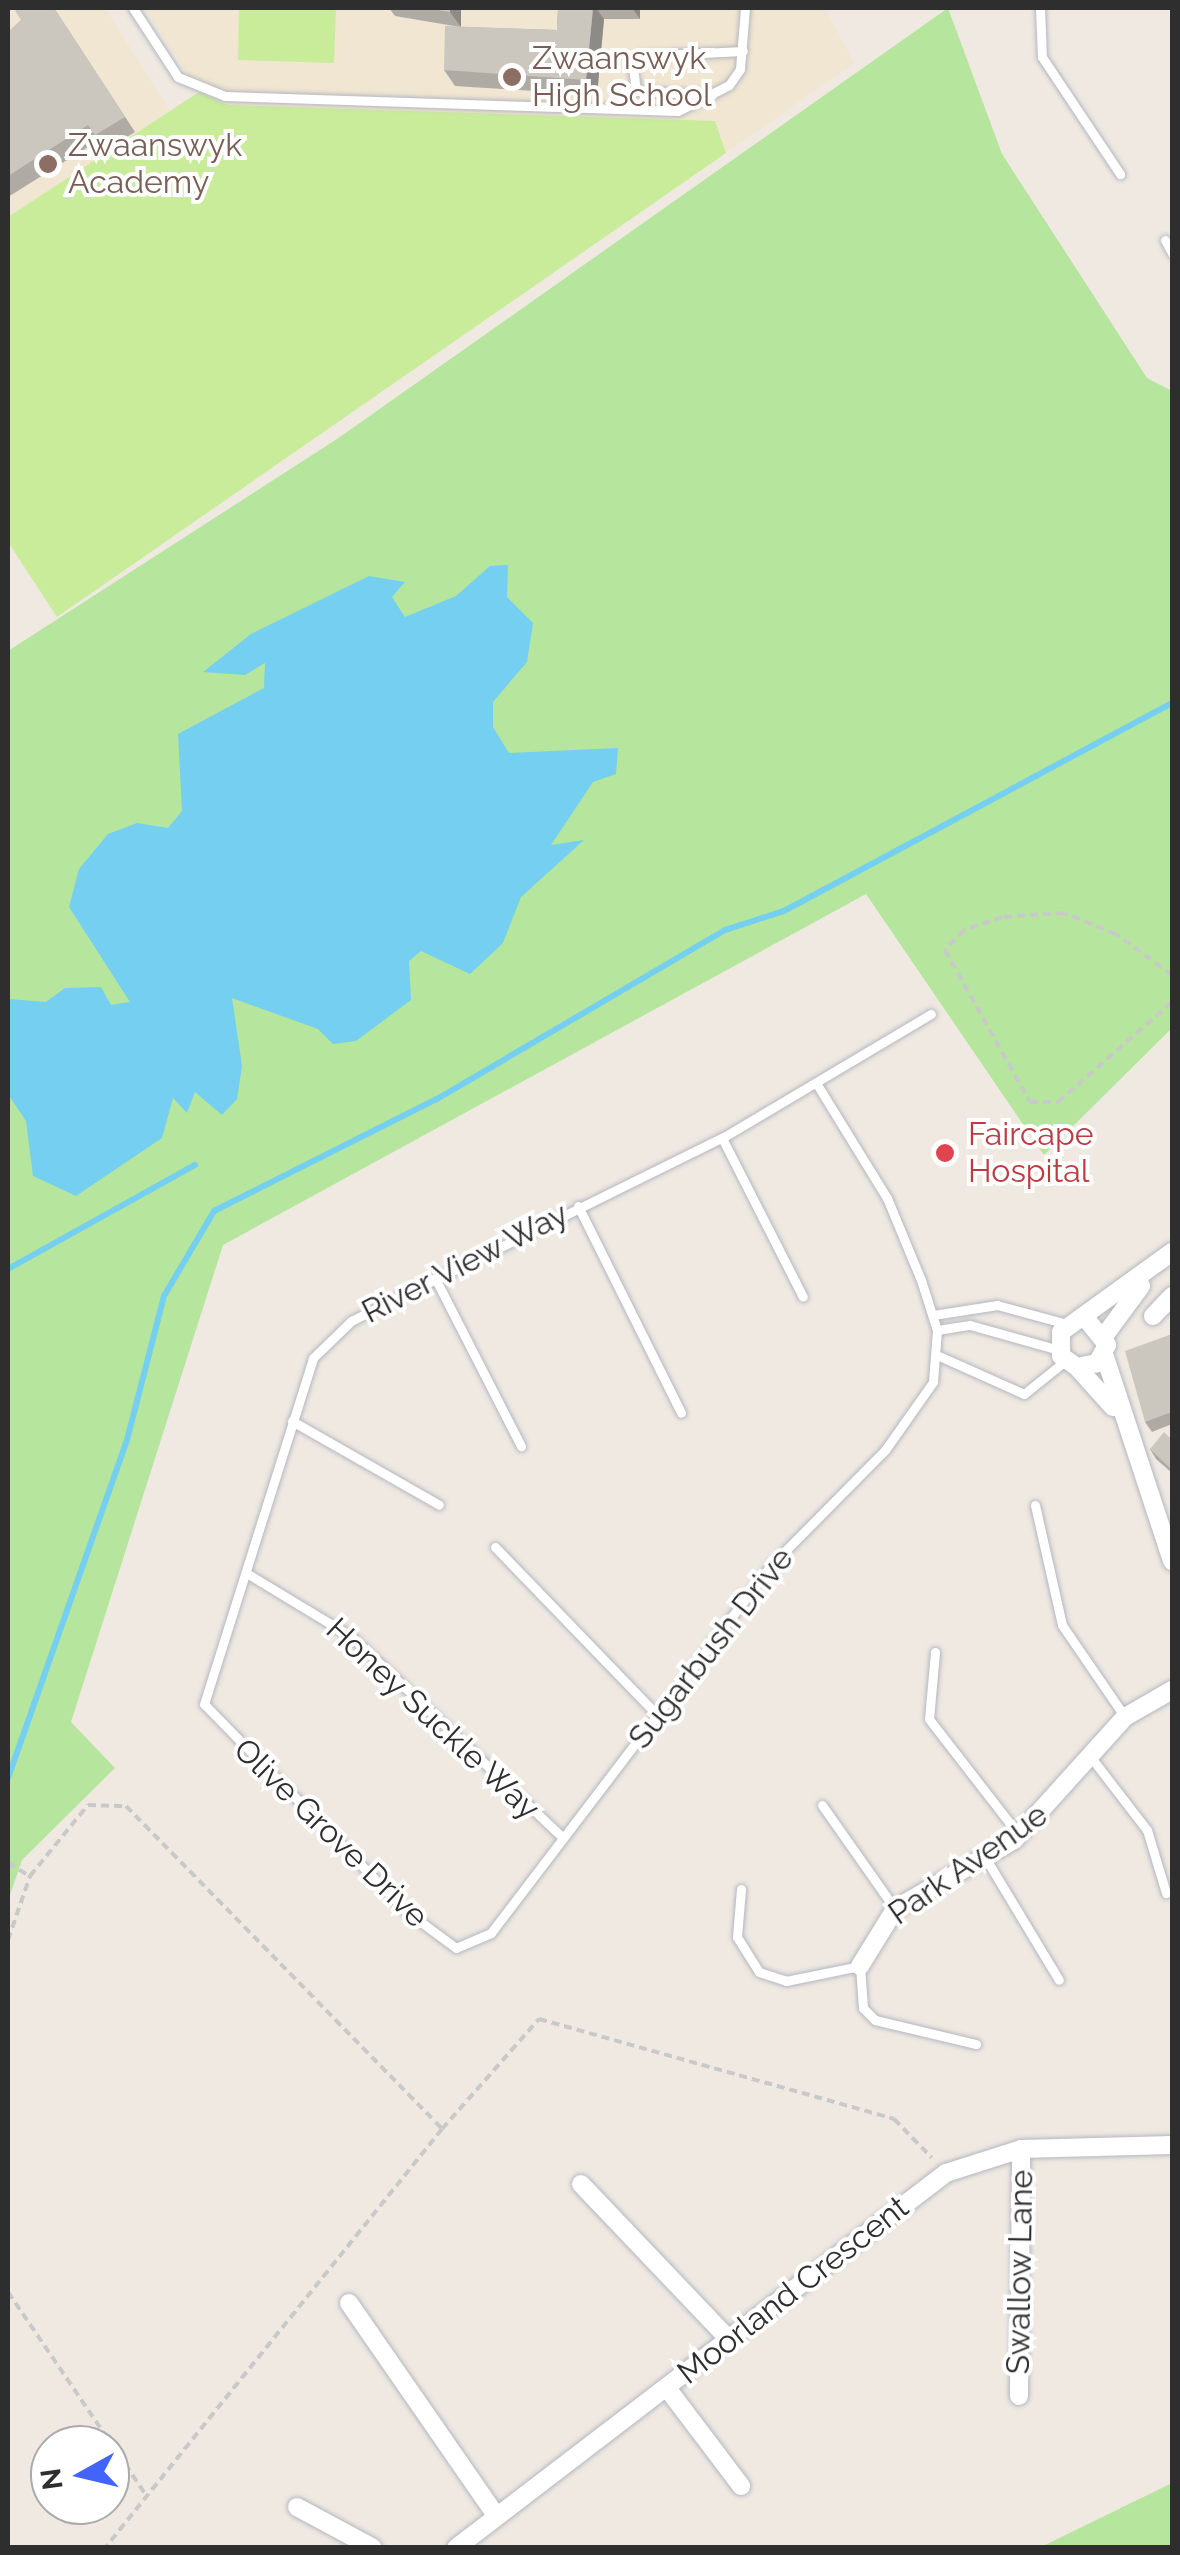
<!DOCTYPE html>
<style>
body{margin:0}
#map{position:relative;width:1180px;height:2555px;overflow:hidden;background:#efe9e1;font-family:Raleway,sans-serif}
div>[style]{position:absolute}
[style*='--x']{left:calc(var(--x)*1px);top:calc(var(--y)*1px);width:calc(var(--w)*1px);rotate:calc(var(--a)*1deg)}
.education>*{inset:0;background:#f0e6d1}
.green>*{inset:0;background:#b6e59e}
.pitch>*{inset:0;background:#c9ec9a}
.water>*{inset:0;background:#75cff0}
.stream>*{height:6px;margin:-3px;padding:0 3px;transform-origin:3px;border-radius:3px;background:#75cff0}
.path>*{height:4px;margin-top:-2px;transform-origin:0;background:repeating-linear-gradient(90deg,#c9c9c9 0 8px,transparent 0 13px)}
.roads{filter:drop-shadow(0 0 2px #b4b7c1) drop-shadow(0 0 2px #b4b7c1)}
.service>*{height:9px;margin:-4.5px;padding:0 4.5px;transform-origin:4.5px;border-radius:4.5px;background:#fff}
.minor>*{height:18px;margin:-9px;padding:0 9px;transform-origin:9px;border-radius:9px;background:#fff}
.wall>*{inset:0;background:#afaba4}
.shaded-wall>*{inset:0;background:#8e8b86}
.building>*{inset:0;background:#cbc7bf}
.dots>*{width:28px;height:28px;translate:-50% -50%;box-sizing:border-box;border:5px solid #fff;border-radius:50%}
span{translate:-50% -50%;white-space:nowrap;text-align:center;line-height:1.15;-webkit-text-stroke:8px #fff;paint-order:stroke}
.education-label{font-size:32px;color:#785e54}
.left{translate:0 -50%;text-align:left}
.health-label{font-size:32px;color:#be3a42}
.street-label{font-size:32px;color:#2e2e2e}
.frame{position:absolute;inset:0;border:10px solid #2e2e2e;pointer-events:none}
.north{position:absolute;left:30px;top:2425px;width:100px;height:100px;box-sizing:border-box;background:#fff;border:2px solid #ababab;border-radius:50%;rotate:262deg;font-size:28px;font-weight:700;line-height:40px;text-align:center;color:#2e2e2e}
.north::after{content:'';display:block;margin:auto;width:35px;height:45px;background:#4264fb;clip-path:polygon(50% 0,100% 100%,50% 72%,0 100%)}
</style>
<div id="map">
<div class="education">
<i style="clip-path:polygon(8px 8px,105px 8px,170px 111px,8px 217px)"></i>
<i style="clip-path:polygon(145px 8px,825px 8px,854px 63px,726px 153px,715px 121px,229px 105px,199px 92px)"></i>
</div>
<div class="green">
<i style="clip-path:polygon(948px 8px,1002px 154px,1147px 378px,1172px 391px,1172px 1028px,1044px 1155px,866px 894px,223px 1245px,71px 1722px,115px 1768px,22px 1860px,8px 1901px,8px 651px,337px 439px)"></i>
<i style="clip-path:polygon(1172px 2483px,1172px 2547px,1041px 2547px)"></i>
</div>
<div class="pitch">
<i style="clip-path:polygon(239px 8px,336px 8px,334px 63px,238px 60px)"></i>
<i style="clip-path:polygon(199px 92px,229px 105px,715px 121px,726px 153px,57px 617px,8px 542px,8px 217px)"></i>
</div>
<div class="water">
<i style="clip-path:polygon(508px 565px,507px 597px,533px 623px,527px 662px,493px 702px,493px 727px,509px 753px,618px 748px,616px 774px,593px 782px,551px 845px,584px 840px,521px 897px,503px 943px,470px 974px,421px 951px,409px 961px,411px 1000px,356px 1041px,333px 1044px,318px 1029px,232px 998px,242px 1066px,237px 1099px,222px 1115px,195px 1092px,187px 1113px,173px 1098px,162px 1138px,76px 1196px,33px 1176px,26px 1121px,8px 1094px,8px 999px,46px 1002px,65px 988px,101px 987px,111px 1005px,130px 1002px,69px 907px,79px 869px,108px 834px,137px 823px,168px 828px,182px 811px,178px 734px,264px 688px,265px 663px,245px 675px,203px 672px,251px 634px,369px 576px,405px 582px,392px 597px,405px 617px,456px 596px,490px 566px)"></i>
</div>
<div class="stream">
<i style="--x:8;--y:1269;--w:214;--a:-29.1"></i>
<i style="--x:8;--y:1778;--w:358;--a:-70.6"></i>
<i style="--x:127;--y:1440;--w:149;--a:-75.6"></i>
<i style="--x:164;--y:1296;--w:99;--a:-59.5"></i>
<i style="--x:214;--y:1211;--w:250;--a:-26.7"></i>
<i style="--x:437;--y:1099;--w:334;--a:-30.4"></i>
<i style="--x:725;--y:930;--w:62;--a:-17.9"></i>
<i style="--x:784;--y:911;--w:440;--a:-28.2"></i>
</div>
<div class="path">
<i style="--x:1172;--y:975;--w:69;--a:-143.8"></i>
<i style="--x:1116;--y:934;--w:56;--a:-158"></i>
<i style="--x:1064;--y:913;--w:62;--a:176.3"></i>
<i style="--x:1002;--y:917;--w:40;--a:161.1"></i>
<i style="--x:964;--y:930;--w:28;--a:134"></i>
<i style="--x:945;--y:950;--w:174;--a:60.8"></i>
<i style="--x:1030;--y:1102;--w:28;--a:0"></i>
<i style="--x:1058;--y:1102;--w:152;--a:-41.3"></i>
<i style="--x:8;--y:1863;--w:26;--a:31"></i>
<i style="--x:30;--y:1876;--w:92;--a:-50.8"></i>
<i style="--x:88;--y:1805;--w:38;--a:2"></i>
<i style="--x:126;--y:1806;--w:452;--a:45.6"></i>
<i style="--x:442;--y:2129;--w:538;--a:128.81"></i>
<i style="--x:8;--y:1940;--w:68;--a:-71"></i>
<i style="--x:442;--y:2129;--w:147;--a:-48.6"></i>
<i style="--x:539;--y:2019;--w:369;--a:15.7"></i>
<i style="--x:894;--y:2119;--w:54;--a:45.7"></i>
<i style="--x:8;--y:2292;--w:245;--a:55.8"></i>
</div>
<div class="roads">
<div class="service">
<i style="--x:133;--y:8;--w:82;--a:56.9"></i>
<i style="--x:178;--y:77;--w:51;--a:22"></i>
<i style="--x:225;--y:96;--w:453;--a:1.9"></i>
<i style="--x:678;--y:111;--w:57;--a:-27"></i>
<i style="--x:729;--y:85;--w:19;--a:-55"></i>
<i style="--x:740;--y:69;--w:61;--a:-85.3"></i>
<i style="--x:1040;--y:8;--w:49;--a:87.7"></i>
<i style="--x:1042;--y:57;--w:141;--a:56.3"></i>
<i style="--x:712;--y:95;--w:76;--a:-177"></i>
<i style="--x:636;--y:91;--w:26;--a:-97"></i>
<i style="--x:633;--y:65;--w:12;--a:-48"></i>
<i style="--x:641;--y:56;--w:102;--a:-2.8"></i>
<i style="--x:1165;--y:240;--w:15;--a:62"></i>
<i style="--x:818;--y:1086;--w:132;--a:58.4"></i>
<i style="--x:887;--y:1198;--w:89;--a:67.5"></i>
<i style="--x:921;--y:1280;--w:52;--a:72.3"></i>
<i style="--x:937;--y:1330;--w:52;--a:94.4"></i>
<i style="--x:933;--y:1382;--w:83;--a:125.2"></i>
<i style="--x:885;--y:1450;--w:161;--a:134.7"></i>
<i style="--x:772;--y:1564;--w:464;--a:127.3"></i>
<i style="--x:491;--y:1933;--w:38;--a:157"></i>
<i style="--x:456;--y:1948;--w:62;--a:-143.5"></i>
<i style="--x:406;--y:1911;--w:289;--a:-134.3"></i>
<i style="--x:204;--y:1704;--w:363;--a:-72.5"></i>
<i style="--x:313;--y:1358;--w:53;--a:-44.2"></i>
<i style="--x:351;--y:1321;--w:414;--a:-26.3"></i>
<i style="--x:722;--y:1138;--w:243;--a:-30.7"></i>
<i style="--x:722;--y:1138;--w:178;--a:63"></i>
<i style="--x:578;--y:1206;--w:231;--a:63.5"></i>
<i style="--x:435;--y:1278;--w:189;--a:62.9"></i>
<i style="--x:933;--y:1315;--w:65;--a:-8.9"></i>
<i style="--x:997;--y:1305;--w:73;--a:15.2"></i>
<i style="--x:937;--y:1330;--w:33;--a:-9"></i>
<i style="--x:970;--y:1325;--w:92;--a:15.7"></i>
<i style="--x:939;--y:1356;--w:93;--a:24.1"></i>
<i style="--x:1024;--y:1394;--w:53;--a:-38.8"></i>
<i style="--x:292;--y:1421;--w:169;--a:29.7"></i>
<i style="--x:1035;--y:1505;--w:123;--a:77.3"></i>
<i style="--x:1062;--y:1625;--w:112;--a:55.6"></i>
<i style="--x:495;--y:1547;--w:233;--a:46"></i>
<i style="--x:248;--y:1574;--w:122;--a:31.2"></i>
<i style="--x:352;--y:1637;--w:291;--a:43.6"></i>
<i style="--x:935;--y:1652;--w:67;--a:95.1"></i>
<i style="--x:929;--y:1719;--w:147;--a:52.2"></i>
<i style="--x:1093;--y:1760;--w:88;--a:52.4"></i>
<i style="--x:1147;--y:1830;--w:66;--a:73.2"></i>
<i style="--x:822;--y:1805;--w:127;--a:54.9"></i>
<i style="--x:986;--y:1859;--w:141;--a:58.9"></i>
<i style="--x:741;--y:1889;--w:48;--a:94.8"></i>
<i style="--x:737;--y:1937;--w:41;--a:57.8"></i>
<i style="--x:759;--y:1972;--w:28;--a:18"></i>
<i style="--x:786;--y:1981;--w:76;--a:-11.5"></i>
<i style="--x:860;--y:1966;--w:42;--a:85.9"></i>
<i style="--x:863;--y:2008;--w:17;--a:45"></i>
<i style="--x:875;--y:2020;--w:104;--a:13.4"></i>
</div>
<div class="minor">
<i style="--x:1153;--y:1316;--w:28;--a:-46"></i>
<i style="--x:1087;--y:1320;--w:32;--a:51"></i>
<i style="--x:1107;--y:1345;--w:21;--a:119"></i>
<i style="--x:1097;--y:1363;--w:20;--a:169"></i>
<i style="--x:1077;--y:1367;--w:19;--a:-145"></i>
<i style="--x:1061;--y:1356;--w:24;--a:-90"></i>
<i style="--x:1061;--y:1332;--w:137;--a:-35.8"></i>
<i style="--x:1105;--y:1335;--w:61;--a:-53.7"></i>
<i style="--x:1104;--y:1354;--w:218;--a:71.8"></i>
<i style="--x:1077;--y:1367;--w:54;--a:48"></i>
<i style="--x:860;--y:1966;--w:67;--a:-58.4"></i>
<i style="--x:895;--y:1909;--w:138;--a:-30.1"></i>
<i style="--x:1014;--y:1840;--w:166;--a:-47.9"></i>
<i style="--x:1125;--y:1717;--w:54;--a:-29.9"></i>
<i style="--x:581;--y:2184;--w:210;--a:46.4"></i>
<i style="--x:349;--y:2303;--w:258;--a:55.3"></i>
<i style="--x:667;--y:2388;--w:123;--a:52.9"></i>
<i style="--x:1019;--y:2396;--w:247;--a:-89.5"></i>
<i style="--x:297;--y:2507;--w:86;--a:28.3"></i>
<i style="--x:456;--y:2548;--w:617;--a:-37.43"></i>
<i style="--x:946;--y:2173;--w:79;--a:-17.7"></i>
<i style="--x:1021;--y:2149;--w:151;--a:-1.5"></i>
</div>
</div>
<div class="wall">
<i style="clip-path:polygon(54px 8px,135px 132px,106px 150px,99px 140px,8px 197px,8px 32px)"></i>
<i style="clip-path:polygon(389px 8px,461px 8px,461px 27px,557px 30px,558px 8px,640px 8px,640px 19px,604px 19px,597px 95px,455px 86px,444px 70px,460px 27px,395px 16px)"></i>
<i style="clip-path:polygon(1172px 1334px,1172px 1424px,1152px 1432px,1145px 1422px)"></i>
<i style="clip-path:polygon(1172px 1440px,1172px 1473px,1156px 1459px,1150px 1449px)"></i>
</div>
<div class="shaded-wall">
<i style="clip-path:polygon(450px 8px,461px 8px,461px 27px,450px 12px)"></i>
<i style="clip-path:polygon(593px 8px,596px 8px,604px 19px,597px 95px,586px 80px)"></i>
<i style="clip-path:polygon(632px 8px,640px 8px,640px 19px)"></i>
</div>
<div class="building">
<i style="clip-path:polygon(19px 8px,54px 8px,125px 117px,95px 135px,88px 125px,8px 176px,8px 32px,21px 20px,15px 10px)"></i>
<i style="clip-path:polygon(426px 8px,450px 8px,450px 12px)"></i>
<i style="clip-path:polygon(558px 8px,593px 8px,586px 80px,444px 70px,445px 26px,557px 30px)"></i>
<i style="clip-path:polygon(1172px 1334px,1172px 1412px,1145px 1422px,1125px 1351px)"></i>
<i style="clip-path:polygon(1164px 1432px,1172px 1440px,1172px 1470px,1150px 1449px)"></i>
</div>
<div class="dots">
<i style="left:512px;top:77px;background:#8d6e63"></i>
<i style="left:48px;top:164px;background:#8d6e63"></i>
<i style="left:945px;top:1153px;background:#e0444e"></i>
</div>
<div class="education-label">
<span class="left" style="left:532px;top:77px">Zwaanswyk<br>High School</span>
<span class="left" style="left:68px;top:164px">Zwaanswyk<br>Academy</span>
</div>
<div class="health-label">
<span class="left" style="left:968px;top:1153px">Faircape<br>Hospital</span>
</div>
<div class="street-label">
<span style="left:465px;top:1263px;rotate:-27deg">River View Way</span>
<span style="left:711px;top:1648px;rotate:-52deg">Sugarbush Drive</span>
<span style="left:433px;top:1719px;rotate:43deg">Honey Suckle Way</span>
<span style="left:331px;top:1833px;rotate:44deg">Olive Grove Drive</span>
<span style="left:968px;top:1864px;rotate:-35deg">Park Avenue</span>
<span style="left:1020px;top:2272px;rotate:-89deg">Swallow Lane</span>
<span style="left:793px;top:2290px;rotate:-38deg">Moorland Crescent</span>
</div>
<div class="frame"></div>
<div class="north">N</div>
</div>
